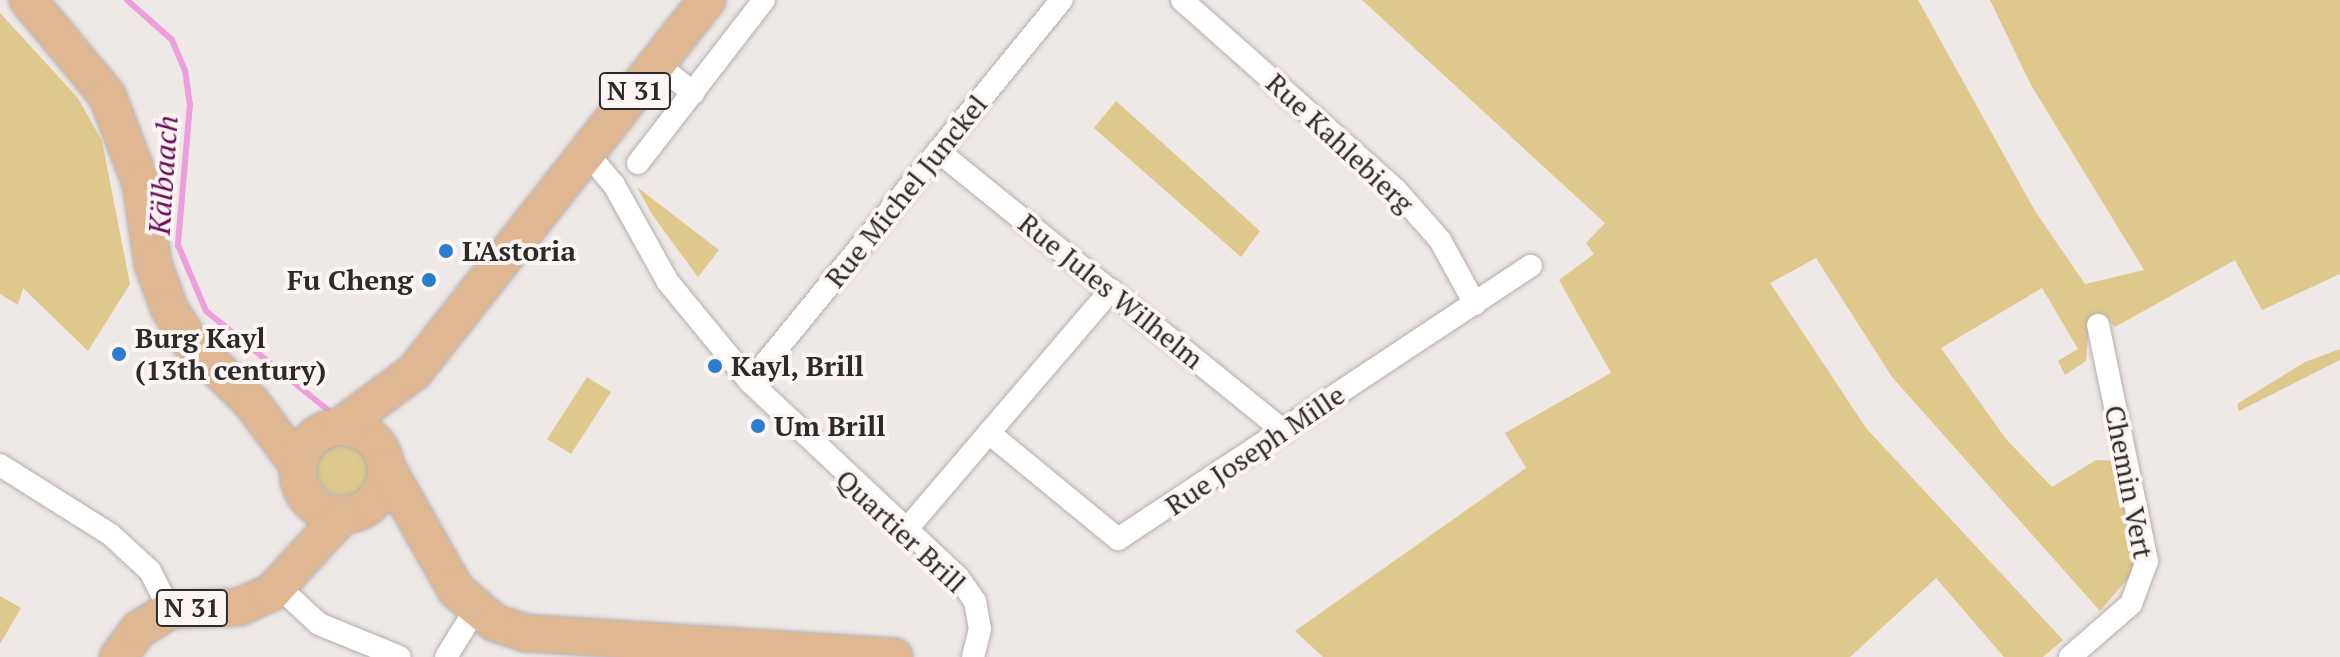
<!DOCTYPE html>
<meta charset="utf-8">
<style>
body{margin:0}
#map{position:relative;width:2340px;height:657px;overflow:hidden;background:#eee8e6;font-family:"PT Serif",serif}
div>[style]{position:absolute}
[style*='--x']{left:calc(var(--x)*1px);top:calc(var(--y)*1px);width:calc(var(--w)*1px);rotate:calc(var(--a)*1deg)}
.green>*{inset:0;background:#dfc88c}
.round{border-radius:50%}
.stream>*{height:6px;margin:-3px;padding:0 3px;transform-origin:3px;border-radius:3px;background:#ee9eda}
.roads{filter:drop-shadow(0 0 2px #b4aeac) drop-shadow(0 0 2px #b4aeac)}
.street>*{height:22px;margin:-11px;padding:0 11px;transform-origin:11px;border-radius:11px;background:#fff}
.primary>*{height:36px;margin:-18px;padding:0 18px;transform-origin:18px;border-radius:18px;background:#dfb793}
.primary>.ring{margin:-18px;padding:0;box-sizing:content-box;background:none;border:36px solid #dfb793;border-radius:50%}
.dots>*{width:22px;height:22px;translate:-50% -50%;box-sizing:border-box;border:4px solid #fcf5f3;border-radius:50%}
span{translate:-50% -50%;white-space:nowrap;text-align:center;line-height:1.15;-webkit-text-stroke:8px #fcf5f3;paint-order:stroke}
.shield-label span{padding:2px 6px;background:#fcf5f3;border:2px solid;border-radius:6px;-webkit-text-stroke-width:0}
.shield-label{font-size:26px;color:#2d2b2a;font-weight:700}
.street-label{font-size:28px;color:#2d2b2a}
.poi-label{font-size:28px;color:#2d2b2a;font-weight:700}
.left{translate:0 -50%;text-align:left}
.right{translate:-100% -50%;text-align:right}
.water-label{font-size:30px;color:#6a095b;font-style:italic}
</style>
<div id="map">
<div class="green">
<i style="clip-path:polygon(1362px 0,1918px 0,2035px 211px,2085px 284px,2144px 270px,2031px 85px,1990px 0,2340px 0,2340px 274px,2262px 310px,2235px 260px,2115px 327px,2102px 314px,2089px 322px,2086px 361px,2065px 375px,2058px 361px,2078px 349px,2042px 288px,1941px 348px,2006px 439px,2052px 487px,2096px 460px,2119px 461px,2137px 568px,2100px 611px,1892px 377px,1816px 258px,1770px 283px,1866px 428px,2063px 640px,2043px 657px,2004px 657px,1936px 578px,1850px 657px,1323px 657px,1295px 631px,1526px 468px,1505px 433px,1611px 373px,1559px 280px,1594px 254px,1586px 243px,1605px 223px)"></i>
<i style="clip-path:polygon(0 13px,78px 98px,102px 141px,130px 284px,88px 351px,23px 288px,18px 305px,0 294px)"></i>
<i style="clip-path:polygon(1116px 101px,1260px 231px,1241px 257px,1094px 128px)"></i>
<i style="clip-path:polygon(637px 187px,719px 250px,698px 277px,653px 216px)"></i>
<i style="clip-path:polygon(2340px 349px,2340px 360px,2239px 411px,2237px 404px,2305px 362px)"></i>
<i style="clip-path:polygon(587px 377px,611px 392px,571px 454px,547px 439px)"></i>
<i class="round" style="left:316px;top:442px;width:54px;height:54px"></i>
<i style="clip-path:polygon(0 596px,21px 608px,0 644px)"></i>
</div>
<div class="stream">
<i style="--x:127;--y:0;--w:60;--a:41.6"></i>
<i style="--x:172;--y:40;--w:33;--a:67"></i>
<i style="--x:185;--y:70;--w:34;--a:82"></i>
<i style="--x:190;--y:104;--w:142;--a:94.9"></i>
<i style="--x:178;--y:245;--w:72;--a:67"></i>
<i style="--x:206;--y:311;--w:157;--a:39.1"></i>
</div>
<div class="roads">
<div class="street">
<i style="--x:1182;--y:0;--w:286;--a:41.6"></i>
<i style="--x:1396;--y:190;--w:67;--a:48.7"></i>
<i style="--x:1440;--y:240;--w:73;--a:61.3"></i>
<i style="--x:656;--y:63;--w:48;--a:39"></i>
<i style="--x:938;--y:151;--w:445;--a:39"></i>
<i style="--x:587;--y:153;--w:42;--a:49.8"></i>
<i style="--x:614;--y:185;--w:111;--a:60.9"></i>
<i style="--x:668;--y:282;--w:129;--a:50.6"></i>
<i style="--x:750;--y:382;--w:285;--a:43.2"></i>
<i style="--x:958;--y:577;--w:29;--a:55"></i>
<i style="--x:975;--y:601;--w:28;--a:80"></i>
<i style="--x:980;--y:629;--w:29;--a:104"></i>
<i style="--x:638;--y:163;--w:206;--a:-52.3"></i>
<i style="--x:750;--y:382;--w:493;--a:-50.8"></i>
<i style="--x:989;--y:433;--w:167;--a:39.4"></i>
<i style="--x:1118;--y:539;--w:495;--a:-33.5"></i>
<i style="--x:0;--y:465;--w:131;--a:32.2"></i>
<i style="--x:111;--y:535;--w:53;--a:42.7"></i>
<i style="--x:150;--y:571;--w:44;--a:62.9"></i>
<i style="--x:906;--y:530;--w:316;--a:-49.5"></i>
<i style="--x:279;--y:587;--w:54;--a:42.8"></i>
<i style="--x:319;--y:624;--w:87;--a:22.2"></i>
<i style="--x:446;--y:657;--w:55;--a:-58.3"></i>
<i style="--x:2070;--y:657;--w:81;--a:-41"></i>
<i style="--x:2131;--y:604;--w:46;--a:-69.6"></i>
<i style="--x:2147;--y:561;--w:241;--a:-101.7"></i>
</div>
<div class="primary">
<i style="--x:28;--y:0;--w:124;--a:50.3"></i>
<i style="--x:107;--y:95;--w:95;--a:69.1"></i>
<i style="--x:141;--y:184;--w:81;--a:81.5"></i>
<i style="--x:153;--y:264;--w:47;--a:70"></i>
<i style="--x:169;--y:308;--w:40;--a:58"></i>
<i style="--x:190;--y:342;--w:86;--a:44.5"></i>
<i style="--x:251;--y:402;--w:79;--a:53.3"></i>
<i class="ring" style="left:298px;top:427px;width:52px;height:52px"></i>
<i style="--x:340;--y:427;--w:94;--a:-36.7"></i>
<i style="--x:415;--y:371;--w:472;--a:-51.8"></i>
<i style="--x:387;--y:468;--w:140;--a:60.5"></i>
<i style="--x:456;--y:590;--w:51;--a:40.2"></i>
<i style="--x:495;--y:623;--w:33;--a:18"></i>
<i style="--x:526;--y:633;--w:369;--a:3.7"></i>
<i style="--x:118;--y:657;--w:34;--a:-53"></i>
<i style="--x:138;--y:630;--w:38;--a:-32"></i>
<i style="--x:170;--y:610;--w:69;--a:-2.5"></i>
<i style="--x:239;--y:607;--w:35;--a:-24"></i>
<i style="--x:271;--y:593;--w:105;--a:-47.3"></i>
</div>
</div>
<div class="dots">
<i style="left:446px;top:251px;background:#2b7ecd"></i>
<i style="left:429px;top:280px;background:#2b7ecd"></i>
<i style="left:119px;top:354px;background:#2b7ecd"></i>
<i style="left:715px;top:366px;background:#2b7ecd"></i>
<i style="left:758px;top:426px;background:#2b7ecd"></i>
</div>
<div class="shield-label">
<span style="left:635px;top:91px">N 31</span>
<span style="left:192px;top:608px">N 31</span>
</div>
<div class="street-label">
<span style="left:1340px;top:143px;rotate:43deg">Rue Kahlebierg</span>
<span style="left:906px;top:191px;rotate:-51deg">Rue Michel Junckel</span>
<span style="left:1111px;top:291px;rotate:39deg">Rue Jules Wilhelm</span>
<span style="left:1255px;top:450px;rotate:-34deg">Rue Joseph Mille</span>
<span style="left:2129px;top:482px;rotate:79deg">Chemin Vert</span>
<span style="left:901px;top:531px;rotate:43deg">Quartier Brill</span>
</div>
<div class="poi-label">
<span class="left" style="left:462px;top:251px">L'Astoria</span>
<span class="right" style="left:413px;top:280px">Fu Cheng</span>
<span class="left" style="left:135px;top:354px">Burg Kayl<br>(13th century)</span>
<span class="left" style="left:731px;top:366px">Kayl, Brill</span>
<span class="left" style="left:774px;top:426px">Um Brill</span>
</div>
<div class="water-label">
<span style="left:163px;top:175px;rotate:-86deg">Kälbaach</span>
</div>
</div>
